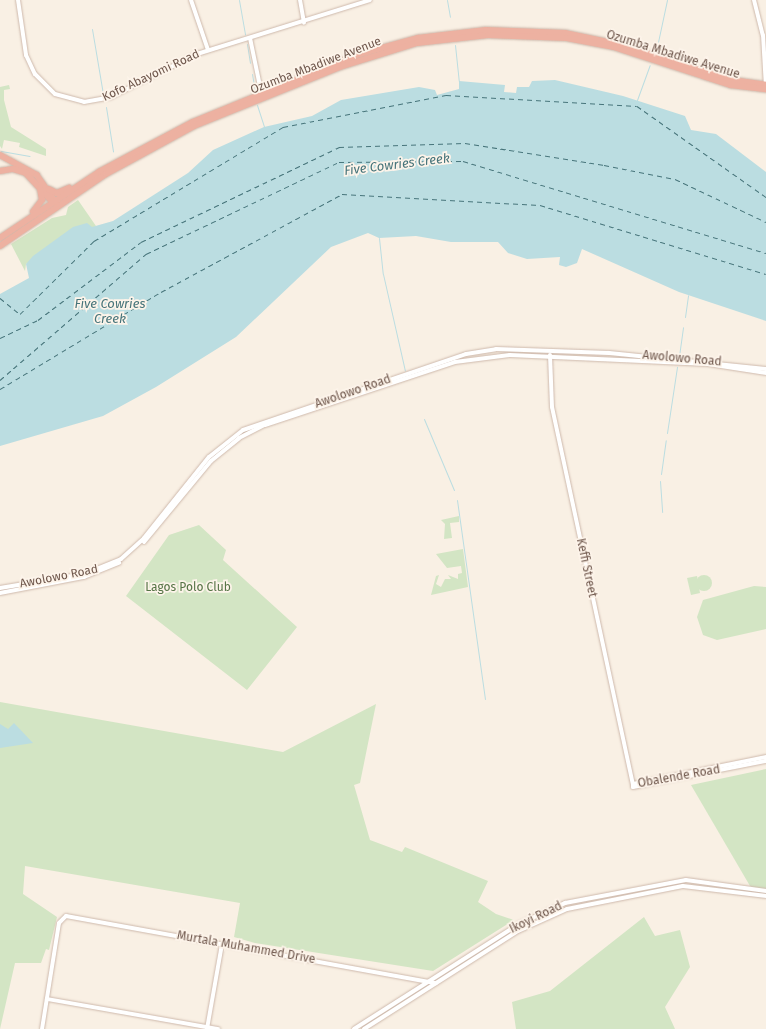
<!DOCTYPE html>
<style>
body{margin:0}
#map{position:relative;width:766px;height:1029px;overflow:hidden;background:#f9f0e4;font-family:"Fira Sans",sans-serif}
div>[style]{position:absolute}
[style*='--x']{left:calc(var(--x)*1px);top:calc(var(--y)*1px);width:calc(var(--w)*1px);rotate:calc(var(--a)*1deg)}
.green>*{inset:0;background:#d3e5c4}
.round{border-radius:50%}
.water>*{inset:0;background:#bbdde1}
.stream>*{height:1px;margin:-0.5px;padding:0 0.5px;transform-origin:0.5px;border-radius:0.5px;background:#bbdde1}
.ferry>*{height:1px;margin-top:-0.5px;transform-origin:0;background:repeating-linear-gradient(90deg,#46747a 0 5px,transparent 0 9px)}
.roads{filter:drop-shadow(0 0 1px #ceb9ac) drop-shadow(0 0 1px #ceb9ac)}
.secondary>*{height:4px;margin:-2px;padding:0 2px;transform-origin:2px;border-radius:2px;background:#fff}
.highway>*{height:5.5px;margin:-2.75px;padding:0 2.75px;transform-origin:2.75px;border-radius:2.75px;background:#edb1a1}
span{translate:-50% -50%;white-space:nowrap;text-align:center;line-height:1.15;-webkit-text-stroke:3.5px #fdf4ea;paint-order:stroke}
.street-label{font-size:12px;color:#6f574c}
.park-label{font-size:12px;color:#567446}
.water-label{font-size:13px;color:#46747a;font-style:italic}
</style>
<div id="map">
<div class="green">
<i style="clip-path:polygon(9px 85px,10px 89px,4px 90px,4px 100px,11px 127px,46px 149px,46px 156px,19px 147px,20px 143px,4px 140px,2px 149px,0 146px,0 87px)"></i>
<i style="clip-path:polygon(78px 200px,96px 226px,26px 264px,25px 271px,11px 244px,52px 218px,66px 215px,68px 207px)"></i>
<i style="clip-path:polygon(459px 516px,459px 522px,450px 523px,452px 538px,444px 539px,445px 524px,441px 520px)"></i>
<i style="clip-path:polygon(199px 525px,226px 550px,223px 560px,297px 627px,247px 690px,126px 596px,169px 535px)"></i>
<i style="clip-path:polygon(463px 549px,468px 587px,431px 595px,436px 576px,439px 575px,436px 584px,441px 587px,445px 579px,451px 579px,448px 575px,458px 579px,458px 574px,462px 573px,461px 566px,447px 568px,436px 554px)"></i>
<i class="round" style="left:696px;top:575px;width:16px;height:16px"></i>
<i style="clip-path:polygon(697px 576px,700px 593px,691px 595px,687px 578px)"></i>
<i style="clip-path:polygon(754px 586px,766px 587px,766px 629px,717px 640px,703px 635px,697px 617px,703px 600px)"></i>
<i style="clip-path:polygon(0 702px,283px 752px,376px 704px,360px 783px,354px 785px,370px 840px,402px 852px,405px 847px,488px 881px,478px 902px,496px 914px,514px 920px,433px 971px,255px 943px,234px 937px,240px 903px,25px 866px,23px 894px,57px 917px,49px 950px,46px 949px,41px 963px,15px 963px,0 1029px)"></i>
<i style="clip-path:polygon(766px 769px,766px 898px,750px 886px,691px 785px)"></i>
<i style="clip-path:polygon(644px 917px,655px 936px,680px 930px,690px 967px,665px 1007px,675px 1029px,516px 1029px,512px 1002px,550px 991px)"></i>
</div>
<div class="water">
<i style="clip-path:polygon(555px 80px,623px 96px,685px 116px,691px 130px,716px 134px,766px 172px,766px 321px,679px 292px,582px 249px,577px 263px,566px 267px,559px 265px,560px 257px,527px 259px,508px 253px,498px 242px,451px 242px,416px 236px,379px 238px,368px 233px,331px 247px,236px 337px,156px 387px,103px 416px,0 446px,0 294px,29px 278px,26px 264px,33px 256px,73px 227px,87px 223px,92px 227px,113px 221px,188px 173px,213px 150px,264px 127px,312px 116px,341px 100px,419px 87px,435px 90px,437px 95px,459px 89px,459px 81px,505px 85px,504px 92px,516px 93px,517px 87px,529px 87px,532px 81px)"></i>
<i style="clip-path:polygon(14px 723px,33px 743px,0 748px,0 724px,8px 729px)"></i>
</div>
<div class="stream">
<i style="--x:239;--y:0;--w:35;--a:80"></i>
<i style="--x:447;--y:0;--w:17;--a:80"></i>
<i style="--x:92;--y:29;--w:66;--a:80.4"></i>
<i style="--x:658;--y:42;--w:43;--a:-77.9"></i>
<i style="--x:247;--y:44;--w:19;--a:81"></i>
<i style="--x:455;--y:45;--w:36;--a:84"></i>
<i style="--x:252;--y:74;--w:17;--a:80"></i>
<i style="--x:637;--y:100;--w:37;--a:-70"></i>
<i style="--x:257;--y:105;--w:23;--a:72"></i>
<i style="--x:106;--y:107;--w:45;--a:81"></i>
<i style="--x:1;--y:151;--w:29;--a:10"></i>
<i style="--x:379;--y:238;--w:36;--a:84"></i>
<i style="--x:383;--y:274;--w:99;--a:77.2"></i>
<i style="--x:685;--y:317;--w:22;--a:-82"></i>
<i style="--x:679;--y:356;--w:29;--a:-82"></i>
<i style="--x:424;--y:419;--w:77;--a:67.1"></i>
<i style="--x:667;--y:433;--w:67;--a:-81.4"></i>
<i style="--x:661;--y:474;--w:34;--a:-82"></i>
<i style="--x:660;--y:481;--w:31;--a:86"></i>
<i style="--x:457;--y:500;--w:201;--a:82"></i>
</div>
<div class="ferry">
<i style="--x:0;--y:298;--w:26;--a:39"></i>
<i style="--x:20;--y:314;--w:104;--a:-44.6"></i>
<i style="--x:94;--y:241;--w:221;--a:-31.1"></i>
<i style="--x:283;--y:127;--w:166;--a:-11.1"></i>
<i style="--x:446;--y:95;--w:191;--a:3.3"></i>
<i style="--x:637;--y:106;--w:158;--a:35.2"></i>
<i style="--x:0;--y:338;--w:42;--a:-25.3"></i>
<i style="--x:38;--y:320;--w:129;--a:-37.1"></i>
<i style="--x:141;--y:242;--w:220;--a:-25.6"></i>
<i style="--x:339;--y:147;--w:126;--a:-1.8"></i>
<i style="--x:465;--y:143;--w:141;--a:9"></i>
<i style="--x:604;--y:165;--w:72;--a:11.2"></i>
<i style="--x:675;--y:179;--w:101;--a:25.3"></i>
<i style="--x:0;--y:380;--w:193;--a:-40.8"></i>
<i style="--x:146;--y:254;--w:214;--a:-25.5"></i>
<i style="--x:339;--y:162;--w:124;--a:-0.5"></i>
<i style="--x:463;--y:161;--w:317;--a:16.9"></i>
<i style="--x:0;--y:389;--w:188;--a:-31.1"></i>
<i style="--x:161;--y:292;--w:206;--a:-28.4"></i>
<i style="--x:342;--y:194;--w:198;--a:3.2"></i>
<i style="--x:540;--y:205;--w:236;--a:17"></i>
</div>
<div class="roads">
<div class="secondary">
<i style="--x:18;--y:0;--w:56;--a:81.7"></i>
<i style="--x:26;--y:55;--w:21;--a:65"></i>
<i style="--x:35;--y:74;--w:28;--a:45"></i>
<i style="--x:55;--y:94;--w:30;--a:15"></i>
<i style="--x:84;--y:102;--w:27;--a:-10"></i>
<i style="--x:111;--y:97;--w:96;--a:-26.6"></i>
<i style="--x:197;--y:54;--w:181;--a:-17.3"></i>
<i style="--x:191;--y:0;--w:53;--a:71.2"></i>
<i style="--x:300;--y:0;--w:23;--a:80"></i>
<i style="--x:754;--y:0;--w:36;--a:76"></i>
<i style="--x:763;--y:35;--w:52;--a:86.7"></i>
<i style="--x:250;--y:38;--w:59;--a:78.3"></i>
<i style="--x:550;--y:355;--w:52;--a:87.8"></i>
<i style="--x:552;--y:407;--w:386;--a:77.9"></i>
<i style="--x:144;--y:542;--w:105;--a:-50.4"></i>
<i style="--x:211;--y:461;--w:36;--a:-39"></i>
<i style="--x:239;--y:438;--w:29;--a:-27"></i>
<i style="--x:265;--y:425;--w:200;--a:-18.3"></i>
<i style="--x:455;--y:362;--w:55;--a:-7.3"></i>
<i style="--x:510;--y:355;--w:198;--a:2.6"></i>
<i style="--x:708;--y:364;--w:59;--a:8.8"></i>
<i style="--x:0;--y:588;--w:85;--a:-9.5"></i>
<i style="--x:84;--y:574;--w:40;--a:-22"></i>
<i style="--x:121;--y:559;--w:31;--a:-42"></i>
<i style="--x:144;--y:538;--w:104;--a:-51.3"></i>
<i style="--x:209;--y:457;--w:43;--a:-38.5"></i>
<i style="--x:243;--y:430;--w:236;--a:-18.8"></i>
<i style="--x:466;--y:354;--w:30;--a:-9"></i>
<i style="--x:496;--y:349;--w:113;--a:2"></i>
<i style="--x:609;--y:353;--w:158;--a:5.8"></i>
<i style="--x:0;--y:593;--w:86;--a:-10.8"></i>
<i style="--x:84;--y:577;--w:38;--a:-22"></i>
<i style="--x:633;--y:787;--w:3;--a:-90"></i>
<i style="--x:633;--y:784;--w:136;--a:-11.5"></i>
<i style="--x:633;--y:787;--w:136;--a:-11.1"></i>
<i style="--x:47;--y:999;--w:174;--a:10"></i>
<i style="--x:42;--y:1029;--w:107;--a:-80.9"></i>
<i style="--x:59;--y:923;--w:10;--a:-45"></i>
<i style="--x:66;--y:916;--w:376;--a:10.3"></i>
<i style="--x:207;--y:1029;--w:86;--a:-80"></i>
<i style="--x:354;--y:1029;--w:196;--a:-32.5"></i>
<i style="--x:519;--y:924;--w:51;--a:-24.5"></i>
<i style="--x:565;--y:903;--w:123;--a:-10.8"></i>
<i style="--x:686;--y:880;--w:81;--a:7.8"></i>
<i style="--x:364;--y:1029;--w:180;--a:-32.5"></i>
<i style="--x:516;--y:932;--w:56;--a:-24.3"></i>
<i style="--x:567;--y:909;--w:118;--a:-11.2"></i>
<i style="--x:683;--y:886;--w:84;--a:6.9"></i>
</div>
<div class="highway">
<i style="--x:0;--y:155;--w:42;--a:28.4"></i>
<i style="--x:37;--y:175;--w:35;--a:55"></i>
<i style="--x:0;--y:171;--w:13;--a:-9"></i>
<i style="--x:13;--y:169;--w:14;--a:17"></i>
<i style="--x:26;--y:173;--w:37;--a:47"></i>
<i style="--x:49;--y:189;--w:9;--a:27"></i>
<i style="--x:57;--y:193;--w:13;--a:-23"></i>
<i style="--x:33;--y:212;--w:15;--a:-53"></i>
<i style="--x:42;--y:200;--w:11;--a:-100"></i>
<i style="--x:0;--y:238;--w:119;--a:-33.7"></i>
<i style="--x:99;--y:172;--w:106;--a:-28"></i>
<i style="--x:193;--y:122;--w:180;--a:-22.2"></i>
<i style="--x:360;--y:54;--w:60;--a:-15.4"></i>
<i style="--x:418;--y:38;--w:68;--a:-6.7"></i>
<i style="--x:486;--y:30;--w:79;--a:2.2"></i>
<i style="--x:565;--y:33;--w:58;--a:11.9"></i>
<i style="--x:622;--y:45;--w:115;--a:17.7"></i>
<i style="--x:732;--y:80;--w:34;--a:8"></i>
<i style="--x:0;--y:246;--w:128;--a:-34.2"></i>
<i style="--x:106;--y:174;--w:100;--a:-28.6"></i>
<i style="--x:194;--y:126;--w:157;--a:-22"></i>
<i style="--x:340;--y:67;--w:81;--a:-17.3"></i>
<i style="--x:417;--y:43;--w:71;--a:-6.4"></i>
<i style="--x:488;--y:35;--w:79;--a:2.2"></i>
<i style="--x:567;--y:38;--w:48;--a:10.8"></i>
<i style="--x:614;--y:47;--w:123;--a:18"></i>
<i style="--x:731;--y:85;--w:35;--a:7"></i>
</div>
</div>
<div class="street-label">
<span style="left:673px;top:55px;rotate:17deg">Ozumba Mbadiwe Avenue</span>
<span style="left:316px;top:66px;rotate:-21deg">Ozumba Mbadiwe Avenue</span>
<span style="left:151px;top:76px;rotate:-25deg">Kofo Abayomi Road</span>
<span style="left:682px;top:359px;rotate:5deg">Awolowo Road</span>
<span style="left:353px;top:392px;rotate:-19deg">Awolowo Road</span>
<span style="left:586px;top:568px;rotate:78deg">Keffi Street</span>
<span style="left:59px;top:577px;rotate:-11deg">Awolowo Road</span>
<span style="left:679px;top:777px;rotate:-10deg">Obalende Road</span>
<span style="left:536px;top:918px;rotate:-26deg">Ikoyi Road</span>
<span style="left:246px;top:948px;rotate:10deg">Murtala Muhammed Drive</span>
</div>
<div class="park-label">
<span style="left:188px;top:588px">Lagos Polo Club</span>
</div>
<div class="water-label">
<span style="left:397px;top:165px;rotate:-7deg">Five Cowries Creek</span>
<span style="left:110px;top:312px">Five Cowries<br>Creek</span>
</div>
</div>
